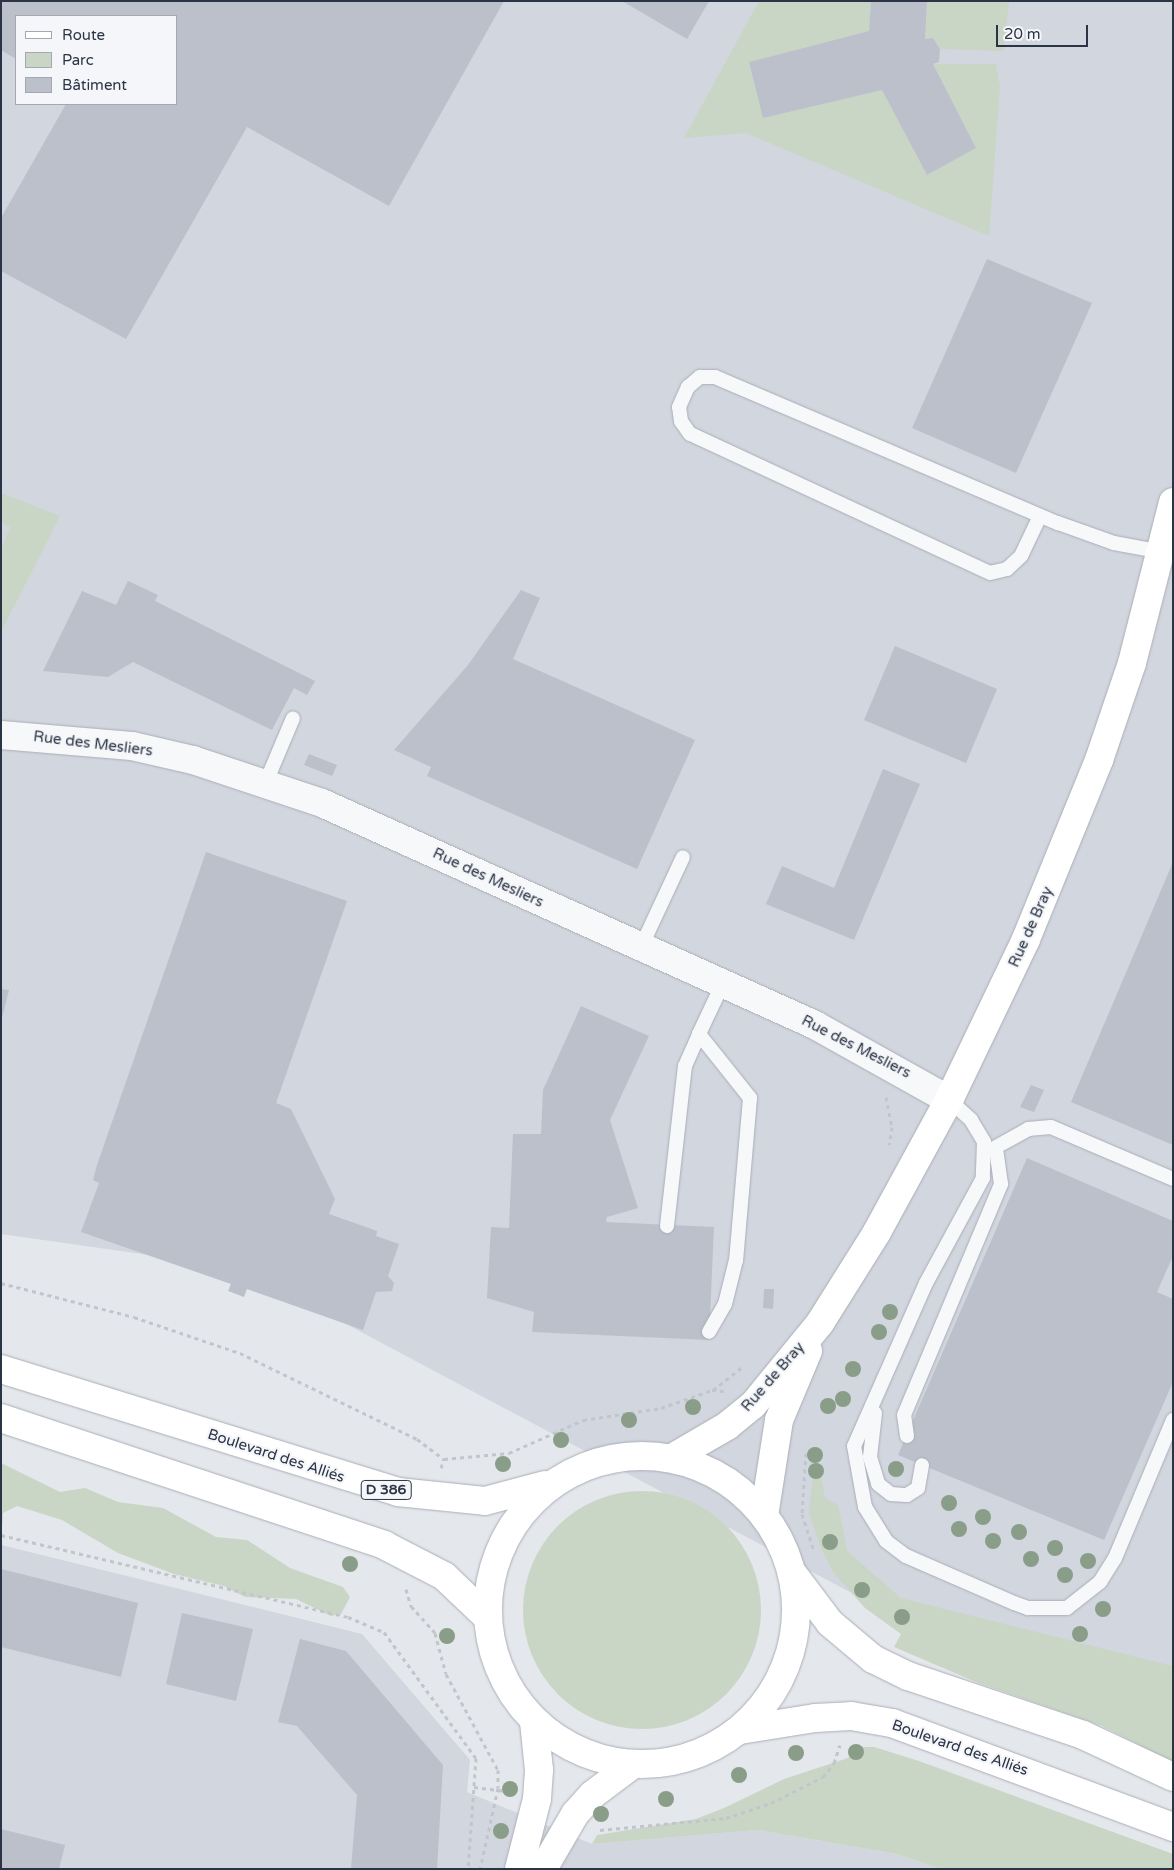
<!DOCTYPE html>
<meta charset="utf-8">
<style>
body{margin:0}
#map{position:relative;width:1174px;height:1870px;overflow:hidden;background:#e4e7ec;font-family:"Varela Round",sans-serif}
div>[style]{position:absolute}
[style*='--x']{left:calc(var(--x)*1px);top:calc(var(--y)*1px);width:calc(var(--w)*1px);rotate:calc(var(--a)*1deg)}
.built>*{inset:0;background:#d2d6de}
.green>*{inset:0;background:#c9d6c5}
.round{border-radius:50%}
.building>*{inset:0;background:#bbc0ca}
.path>*{height:3px;margin-top:-1.5px;transform-origin:0;background:repeating-linear-gradient(90deg,#c2c5cb 0 4px,transparent 0 8px)}
.roads{filter:drop-shadow(0 0 1px #a9aeb7) drop-shadow(0 0 1px #a9aeb7)}
.lane>*{height:14px;margin:-7px;padding:0 7px;transform-origin:7px;border-radius:7px;background:#f7f8fa}
.street>*{height:28px;margin:-14px;padding:0 14px;transform-origin:14px;border-radius:14px;background:#f7f8fa}
.secondary>*{height:28px;margin:-14px;padding:0 14px;transform-origin:14px;border-radius:14px;background:#fff}
.primary>*{height:28px;margin:-14px;padding:0 14px;transform-origin:14px;border-radius:14px;background:#fff}
.primary>.ring{margin:-14px;padding:0;box-sizing:content-box;background:none;border:28px solid #fff;border-radius:50%}
.trees>*{width:16px;height:16px;margin:-8px;border-radius:50%;background:#899d89}
span{translate:-50% -50%;white-space:nowrap;text-align:center;line-height:1.15;-webkit-text-stroke:4.5px #f4f6f9;paint-order:stroke}
.shield-label span{padding:1px 4px;background:#f4f6f9;border:1px solid;border-radius:4px;-webkit-text-stroke-width:0}
.shield-label{font-size:14px;color:#2b3445;font-weight:700}
.street-label{font-size:15px;color:#2b3445}
.frame{position:absolute;inset:0;border:2px solid #2b3445;pointer-events:none}
.legend{position:absolute;left:15px;top:15px;width:162px;height:90px;box-sizing:border-box;background:#f4f6f9;border:1px solid #a4a8b1;margin:0;padding:6px 9px;list-style:none;font-size:15px;color:#2b3445}
.legend li{display:flex;align-items:center;gap:10px;height:25px}
.legend b{width:25px;border:1px solid #a4a8b1}
.scale{position:absolute;left:996px;top:25px;width:92px;height:22px;box-sizing:border-box;border:2px solid #2b3445;border-top:0;padding-left:6px;font-size:15px;line-height:18px;white-space:nowrap;color:#2b3445;-webkit-text-stroke:4px #f4f6f9;paint-order:stroke}
</style>
<div id="map">
<div class="built">
<i style="clip-path:polygon(evenodd,1px 1px,1173px 1px,1173px 1718px,1017px 1681px,241px 1268px,1px 1234px,1px 1px,16px 16px,176px 16px,176px 104px,16px 104px,16px 16px)"></i>
<i style="clip-path:polygon(1px 1545px,362px 1634px,470px 1760px,467px 1792px,592px 1844px,758px 1830px,897px 1854px,941px 1869px,1px 1869px)"></i>
</div>
<div class="green">
<i style="clip-path:polygon(759px 1px,871px 1px,869px 31px,750px 62px,882px 90px,927px 175px,976px 148px,933px 64px,996px 64px,1000px 87px,989px 236px,746px 133px,684px 138px)"></i>
<i style="clip-path:polygon(927px 1px,1009px 1px,1004px 51px,940px 49px,933px 38px,925px 39px)"></i>
<i style="clip-path:polygon(1px 493px,60px 516px,1px 632px,1px 550px,10px 527px,1px 522px)"></i>
<i style="clip-path:polygon(816px 1445px,825px 1498px,838px 1505px,847px 1551px,901px 1598px,1173px 1666px,1173px 1762px,1102px 1726px,976px 1682px,894px 1647px,901px 1634px,865px 1608px,833px 1572px,821px 1548px,809px 1513px)"></i>
<i style="clip-path:polygon(1px 1463px,60px 1492px,85px 1488px,118px 1502px,163px 1508px,216px 1537px,247px 1540px,290px 1568px,343px 1587px,350px 1597px,341px 1614px,331px 1616px,296px 1599px,245px 1597px,224px 1586px,174px 1574px,118px 1553px,62px 1520px,17px 1506px,3px 1513px,1px 1541px)"></i>
<i class="round" style="left:523px;top:1491px;width:238px;height:238px"></i>
<i style="clip-path:polygon(857px 1747px,874px 1747px,919px 1761px,1173px 1854px,1173px 1869px,941px 1869px,897px 1854px,758px 1830px,592px 1844px,597px 1835px,696px 1819px,724px 1808px,784px 1779px,848px 1758px)"></i>
</div>
<div class="building">
<i style="clip-path:polygon(1px 1px,504px 1px,389px 206px,247px 127px,126px 339px,1px 271px,1px 218px,66px 104px,176px 104px,176px 16px,16px 16px,16px 59px,1px 50px)"></i>
<i style="clip-path:polygon(622px 1px,709px 1px,687px 39px)"></i>
<i style="clip-path:polygon(871px 1px,927px 1px,925px 39px,933px 38px,940px 49px,939px 62px,933px 64px,976px 148px,927px 175px,882px 90px,763px 118px,749px 62px,869px 31px)"></i>
<i style="clip-path:polygon(987px 259px,1092px 303px,1016px 473px,912px 428px)"></i>
<i style="clip-path:polygon(128px 581px,158px 595px,155px 601px,315px 681px,307px 695px,294px 688px,272px 730px,133px 662px,108px 677px,43px 671px,82px 591px,116px 605px)"></i>
<i style="clip-path:polygon(521px 590px,540px 598px,513px 659px,695px 740px,637px 869px,427px 776px,431px 767px,394px 750px,468px 665px)"></i>
<i style="clip-path:polygon(895px 646px,997px 689px,966px 763px,864px 720px)"></i>
<i style="clip-path:polygon(309px 754px,337px 765px,332px 776px,304px 765px)"></i>
<i style="clip-path:polygon(883px 769px,920px 784px,854px 940px,766px 904px,782px 866px,834px 888px)"></i>
<i style="clip-path:polygon(206px 852px,347px 901px,276px 1103px,291px 1109px,335px 1199px,329px 1214px,377px 1231px,376px 1236px,399px 1244px,388px 1276px,394px 1283px,392px 1291px,376px 1292px,363px 1330px,247px 1289px,244px 1297px,228px 1291px,231px 1284px,81px 1232px,99px 1183px,93px 1180px,97px 1165px)"></i>
<i style="clip-path:polygon(1173px 862px,1173px 1145px,1071px 1102px)"></i>
<i style="clip-path:polygon(1px 989px,9px 990px,2px 1018px,1px 1018px)"></i>
<i style="clip-path:polygon(581px 1006px,649px 1036px,610px 1120px,638px 1208px,607px 1217px,606px 1222px,714px 1227px,709px 1340px,532px 1332px,534px 1312px,487px 1298px,491px 1227px,509px 1228px,513px 1134px,541px 1134px,543px 1090px)"></i>
<i style="clip-path:polygon(1031px 1085px,1044px 1090px,1034px 1112px,1020px 1107px)"></i>
<i style="clip-path:polygon(1027px 1158px,1173px 1221px,1173px 1256px,1157px 1292px,1173px 1299px,1173px 1382px,1104px 1540px,898px 1455px)"></i>
<i style="clip-path:polygon(764px 1289px,774px 1289px,773px 1309px,763px 1308px)"></i>
<i style="clip-path:polygon(1px 1569px,138px 1603px,121px 1677px,1px 1647px)"></i>
<i style="clip-path:polygon(182px 1613px,253px 1629px,236px 1701px,166px 1684px)"></i>
<i style="clip-path:polygon(300px 1639px,346px 1651px,443px 1765px,437px 1869px,351px 1869px,357px 1795px,297px 1726px,278px 1722px)"></i>
<i style="clip-path:polygon(1px 1829px,65px 1845px,59px 1869px,1px 1869px)"></i>
</div>
<div class="path">
<i style="--x:886;--y:1097;--w:31;--a:79"></i>
<i style="--x:892;--y:1127;--w:18;--a:99"></i>
<i style="--x:1;--y:1283;--w:137;--a:14.3"></i>
<i style="--x:134;--y:1317;--w:112;--a:18.8"></i>
<i style="--x:240;--y:1353;--w:197;--a:25.9"></i>
<i style="--x:417;--y:1439;--w:34;--a:37"></i>
<i style="--x:713;--y:1390;--w:39;--a:-38"></i>
<i style="--x:806;--y:1453;--w:61;--a:93.8"></i>
<i style="--x:802;--y:1514;--w:40;--a:72"></i>
<i style="--x:441;--y:1468;--w:9;--a:-72"></i>
<i style="--x:444;--y:1459;--w:65;--a:-5.3"></i>
<i style="--x:509;--y:1453;--w:81;--a:-24"></i>
<i style="--x:583;--y:1420;--w:79;--a:-8.7"></i>
<i style="--x:661;--y:1408;--w:54;--a:-19.4"></i>
<i style="--x:712;--y:1390;--w:12;--a:5"></i>
<i style="--x:1;--y:1535;--w:357;--a:13.3"></i>
<i style="--x:348;--y:1617;--w:39;--a:23"></i>
<i style="--x:384;--y:1632;--w:156;--a:53.9"></i>
<i style="--x:476;--y:1758;--w:111;--a:94.1"></i>
<i style="--x:406;--y:1589;--w:18;--a:74"></i>
<i style="--x:411;--y:1606;--w:36;--a:48"></i>
<i style="--x:435;--y:1633;--w:42;--a:75"></i>
<i style="--x:446;--y:1674;--w:109;--a:61.6"></i>
<i style="--x:498;--y:1770;--w:18;--a:90"></i>
<i style="--x:498;--y:1788;--w:83;--a:102.5"></i>
<i style="--x:474;--y:1787;--w:34;--a:7"></i>
<i style="--x:600;--y:1830;--w:127;--a:-5.4"></i>
<i style="--x:726;--y:1818;--w:47;--a:-18.4"></i>
<i style="--x:771;--y:1803;--w:58;--a:-26.6"></i>
<i style="--x:823;--y:1777;--w:18;--a:-52"></i>
<i style="--x:834;--y:1763;--w:19;--a:-72"></i>
</div>
<div class="roads">
<div class="lane">
<i style="--x:1040;--y:516;--w:44;--a:115.4"></i>
<i style="--x:1021;--y:556;--w:19;--a:137"></i>
<i style="--x:1007;--y:569;--w:17;--a:167"></i>
<i style="--x:990;--y:573;--w:331;--a:-155.1"></i>
<i style="--x:690;--y:434;--w:16;--a:-125"></i>
<i style="--x:681;--y:421;--w:14;--a:-98"></i>
<i style="--x:679;--y:407;--w:22;--a:-66"></i>
<i style="--x:688;--y:387;--w:16;--a:-40"></i>
<i style="--x:700;--y:377;--w:15;--a:0"></i>
<i style="--x:715;--y:377;--w:373;--a:23.1"></i>
<i style="--x:1058;--y:523;--w:59;--a:19.7"></i>
<i style="--x:1114;--y:543;--w:50;--a:10.4"></i>
<i style="--x:266;--y:782;--w:69;--a:-67.1"></i>
<i style="--x:641;--y:947;--w:99;--a:-65"></i>
<i style="--x:699;--y:1034;--w:56;--a:-64.8"></i>
<i style="--x:949;--y:1100;--w:30;--a:42"></i>
<i style="--x:971;--y:1120;--w:26;--a:59"></i>
<i style="--x:984;--y:1142;--w:36;--a:92"></i>
<i style="--x:983;--y:1178;--w:119;--a:118.5"></i>
<i style="--x:926;--y:1283;--w:178;--a:113.8"></i>
<i style="--x:854;--y:1446;--w:62;--a:79.8"></i>
<i style="--x:865;--y:1507;--w:40;--a:58"></i>
<i style="--x:886;--y:1541;--w:25;--a:37"></i>
<i style="--x:906;--y:1556;--w:118;--a:23.5"></i>
<i style="--x:1014;--y:1603;--w:15;--a:20"></i>
<i style="--x:1028;--y:1608;--w:39;--a:0"></i>
<i style="--x:1067;--y:1608;--w:42;--a:-38.2"></i>
<i style="--x:1100;--y:1582;--w:28;--a:-58"></i>
<i style="--x:1115;--y:1558;--w:150;--a:-67.2"></i>
<i style="--x:996;--y:1147;--w:37;--a:-29"></i>
<i style="--x:1028;--y:1129;--w:23;--a:-5"></i>
<i style="--x:1051;--y:1127;--w:133;--a:23.1"></i>
<i style="--x:667;--y:1226;--w:161;--a:-83.6"></i>
<i style="--x:685;--y:1066;--w:35;--a:-66"></i>
<i style="--x:699;--y:1034;--w:82;--a:51.4"></i>
<i style="--x:750;--y:1098;--w:163;--a:94.9"></i>
<i style="--x:736;--y:1260;--w:45;--a:104"></i>
<i style="--x:725;--y:1304;--w:32;--a:120"></i>
<i style="--x:875;--y:1413;--w:44;--a:96.5"></i>
<i style="--x:870;--y:1457;--w:28;--a:73"></i>
<i style="--x:878;--y:1484;--w:16;--a:38"></i>
<i style="--x:891;--y:1494;--w:16;--a:4"></i>
<i style="--x:907;--y:1495;--w:13;--a:-32"></i>
<i style="--x:918;--y:1488;--w:23;--a:-80"></i>
<i style="--x:907;--y:1436;--w:21;--a:-98"></i>
<i style="--x:904;--y:1415;--w:251;--a:-67.2"></i>
<i style="--x:1001;--y:1184;--w:37;--a:-98"></i>
</div>
<div class="street">
<i style="--x:1;--y:735;--w:131;--a:4.8"></i>
<i style="--x:132;--y:746;--w:63;--a:12.9"></i>
<i style="--x:193;--y:760;--w:136;--a:18.4"></i>
<i style="--x:322;--y:803;--w:541;--a:24.24"></i>
<i style="--x:815;--y:1025;--w:154;--a:29.2"></i>
</div>
<div class="secondary">
<i style="--x:672;--y:1458;--w:64;--a:-30.2"></i>
<i style="--x:727;--y:1426;--w:33;--a:-39"></i>
<i style="--x:753;--y:1405;--w:106;--a:-50.7"></i>
<i style="--x:820;--y:1323;--w:107;--a:-57.9"></i>
<i style="--x:877;--y:1232;--w:150;--a:-61.4"></i>
<i style="--x:949;--y:1100;--w:178;--a:-64.4"></i>
<i style="--x:1026;--y:939;--w:193;--a:-67.8"></i>
<i style="--x:1099;--y:760;--w:102;--a:-71.2"></i>
<i style="--x:1132;--y:663;--w:166;--a:-75.7"></i>
<i style="--x:764;--y:1516;--w:97;--a:-81.1"></i>
<i style="--x:779;--y:1420;--w:75;--a:-67.2"></i>
<i style="--x:519;--y:1869;--w:72;--a:-75.6"></i>
<i style="--x:537;--y:1799;--w:29;--a:-86"></i>
<i style="--x:539;--y:1770;--w:48;--a:-95.9"></i>
<i style="--x:543;--y:1869;--w:64;--a:-59.8"></i>
<i style="--x:575;--y:1814;--w:25;--a:-48"></i>
<i style="--x:592;--y:1795;--w:50;--a:-36.9"></i>
</div>
<div class="primary">
<i style="--x:1;--y:1369;--w:416;--a:17.2"></i>
<i style="--x:398;--y:1492;--w:87;--a:5.9"></i>
<i style="--x:485;--y:1501;--w:62;--a:-14.9"></i>
<i style="--x:1;--y:1418;--w:404;--a:18.3"></i>
<i style="--x:384;--y:1545;--w:68;--a:27.3"></i>
<i style="--x:444;--y:1576;--w:59;--a:43.6"></i>
<i class="ring" style="left:488px;top:1456px;width:280px;height:280px"></i>
<i style="--x:793;--y:1574;--w:61;--a:52.9"></i>
<i style="--x:830;--y:1623;--w:56;--a:39.9"></i>
<i style="--x:873;--y:1659;--w:39;--a:26"></i>
<i style="--x:908;--y:1676;--w:185;--a:18.6"></i>
<i style="--x:1083;--y:1735;--w:99;--a:25"></i>
<i style="--x:740;--y:1730;--w:76;--a:-9.1"></i>
<i style="--x:815;--y:1718;--w:36;--a:-3"></i>
<i style="--x:851;--y:1716;--w:42;--a:9.7"></i>
<i style="--x:892;--y:1723;--w:300;--a:20.3"></i>
</div>
</div>
<div class="trees">
<i style="left:890px;top:1312px"></i>
<i style="left:879px;top:1332px"></i>
<i style="left:853px;top:1369px"></i>
<i style="left:843px;top:1399px"></i>
<i style="left:828px;top:1406px"></i>
<i style="left:693px;top:1407px"></i>
<i style="left:629px;top:1420px"></i>
<i style="left:561px;top:1440px"></i>
<i style="left:815px;top:1455px"></i>
<i style="left:503px;top:1464px"></i>
<i style="left:896px;top:1469px"></i>
<i style="left:816px;top:1471px"></i>
<i style="left:949px;top:1503px"></i>
<i style="left:983px;top:1517px"></i>
<i style="left:959px;top:1529px"></i>
<i style="left:1019px;top:1532px"></i>
<i style="left:993px;top:1541px"></i>
<i style="left:830px;top:1542px"></i>
<i style="left:1055px;top:1548px"></i>
<i style="left:1031px;top:1559px"></i>
<i style="left:1088px;top:1561px"></i>
<i style="left:350px;top:1564px"></i>
<i style="left:1065px;top:1575px"></i>
<i style="left:862px;top:1590px"></i>
<i style="left:1103px;top:1609px"></i>
<i style="left:902px;top:1617px"></i>
<i style="left:1080px;top:1634px"></i>
<i style="left:447px;top:1636px"></i>
<i style="left:856px;top:1752px"></i>
<i style="left:796px;top:1753px"></i>
<i style="left:739px;top:1775px"></i>
<i style="left:510px;top:1789px"></i>
<i style="left:666px;top:1799px"></i>
<i style="left:601px;top:1814px"></i>
<i style="left:501px;top:1831px"></i>
</div>
<div class="shield-label">
<span style="left:386px;top:1490px">D 386</span>
</div>
<div class="street-label">
<span style="left:93px;top:744px;rotate:7deg">Rue des Mesliers</span>
<span style="left:488px;top:878px;rotate:25deg">Rue des Mesliers</span>
<span style="left:1031px;top:927px;rotate:-66deg">Rue de Bray</span>
<span style="left:856px;top:1047px;rotate:27deg">Rue des Mesliers</span>
<span style="left:773px;top:1377px;rotate:-49deg">Rue de Bray</span>
<span style="left:276px;top:1456px;rotate:18deg">Boulevard des Alliés</span>
<span style="left:960px;top:1748px;rotate:19deg">Boulevard des Alliés</span>
</div>
<div class="frame"></div>
<ul class="legend">
<li><b style="height:6px;background:#fff"></b>Route</li>
<li><b style="height:14px;background:#c9d6c5"></b>Parc</li>
<li><b style="height:14px;background:#bbc0ca"></b>Bâtiment</li>
</ul>
<div class="scale">20 m</div>
</div>
